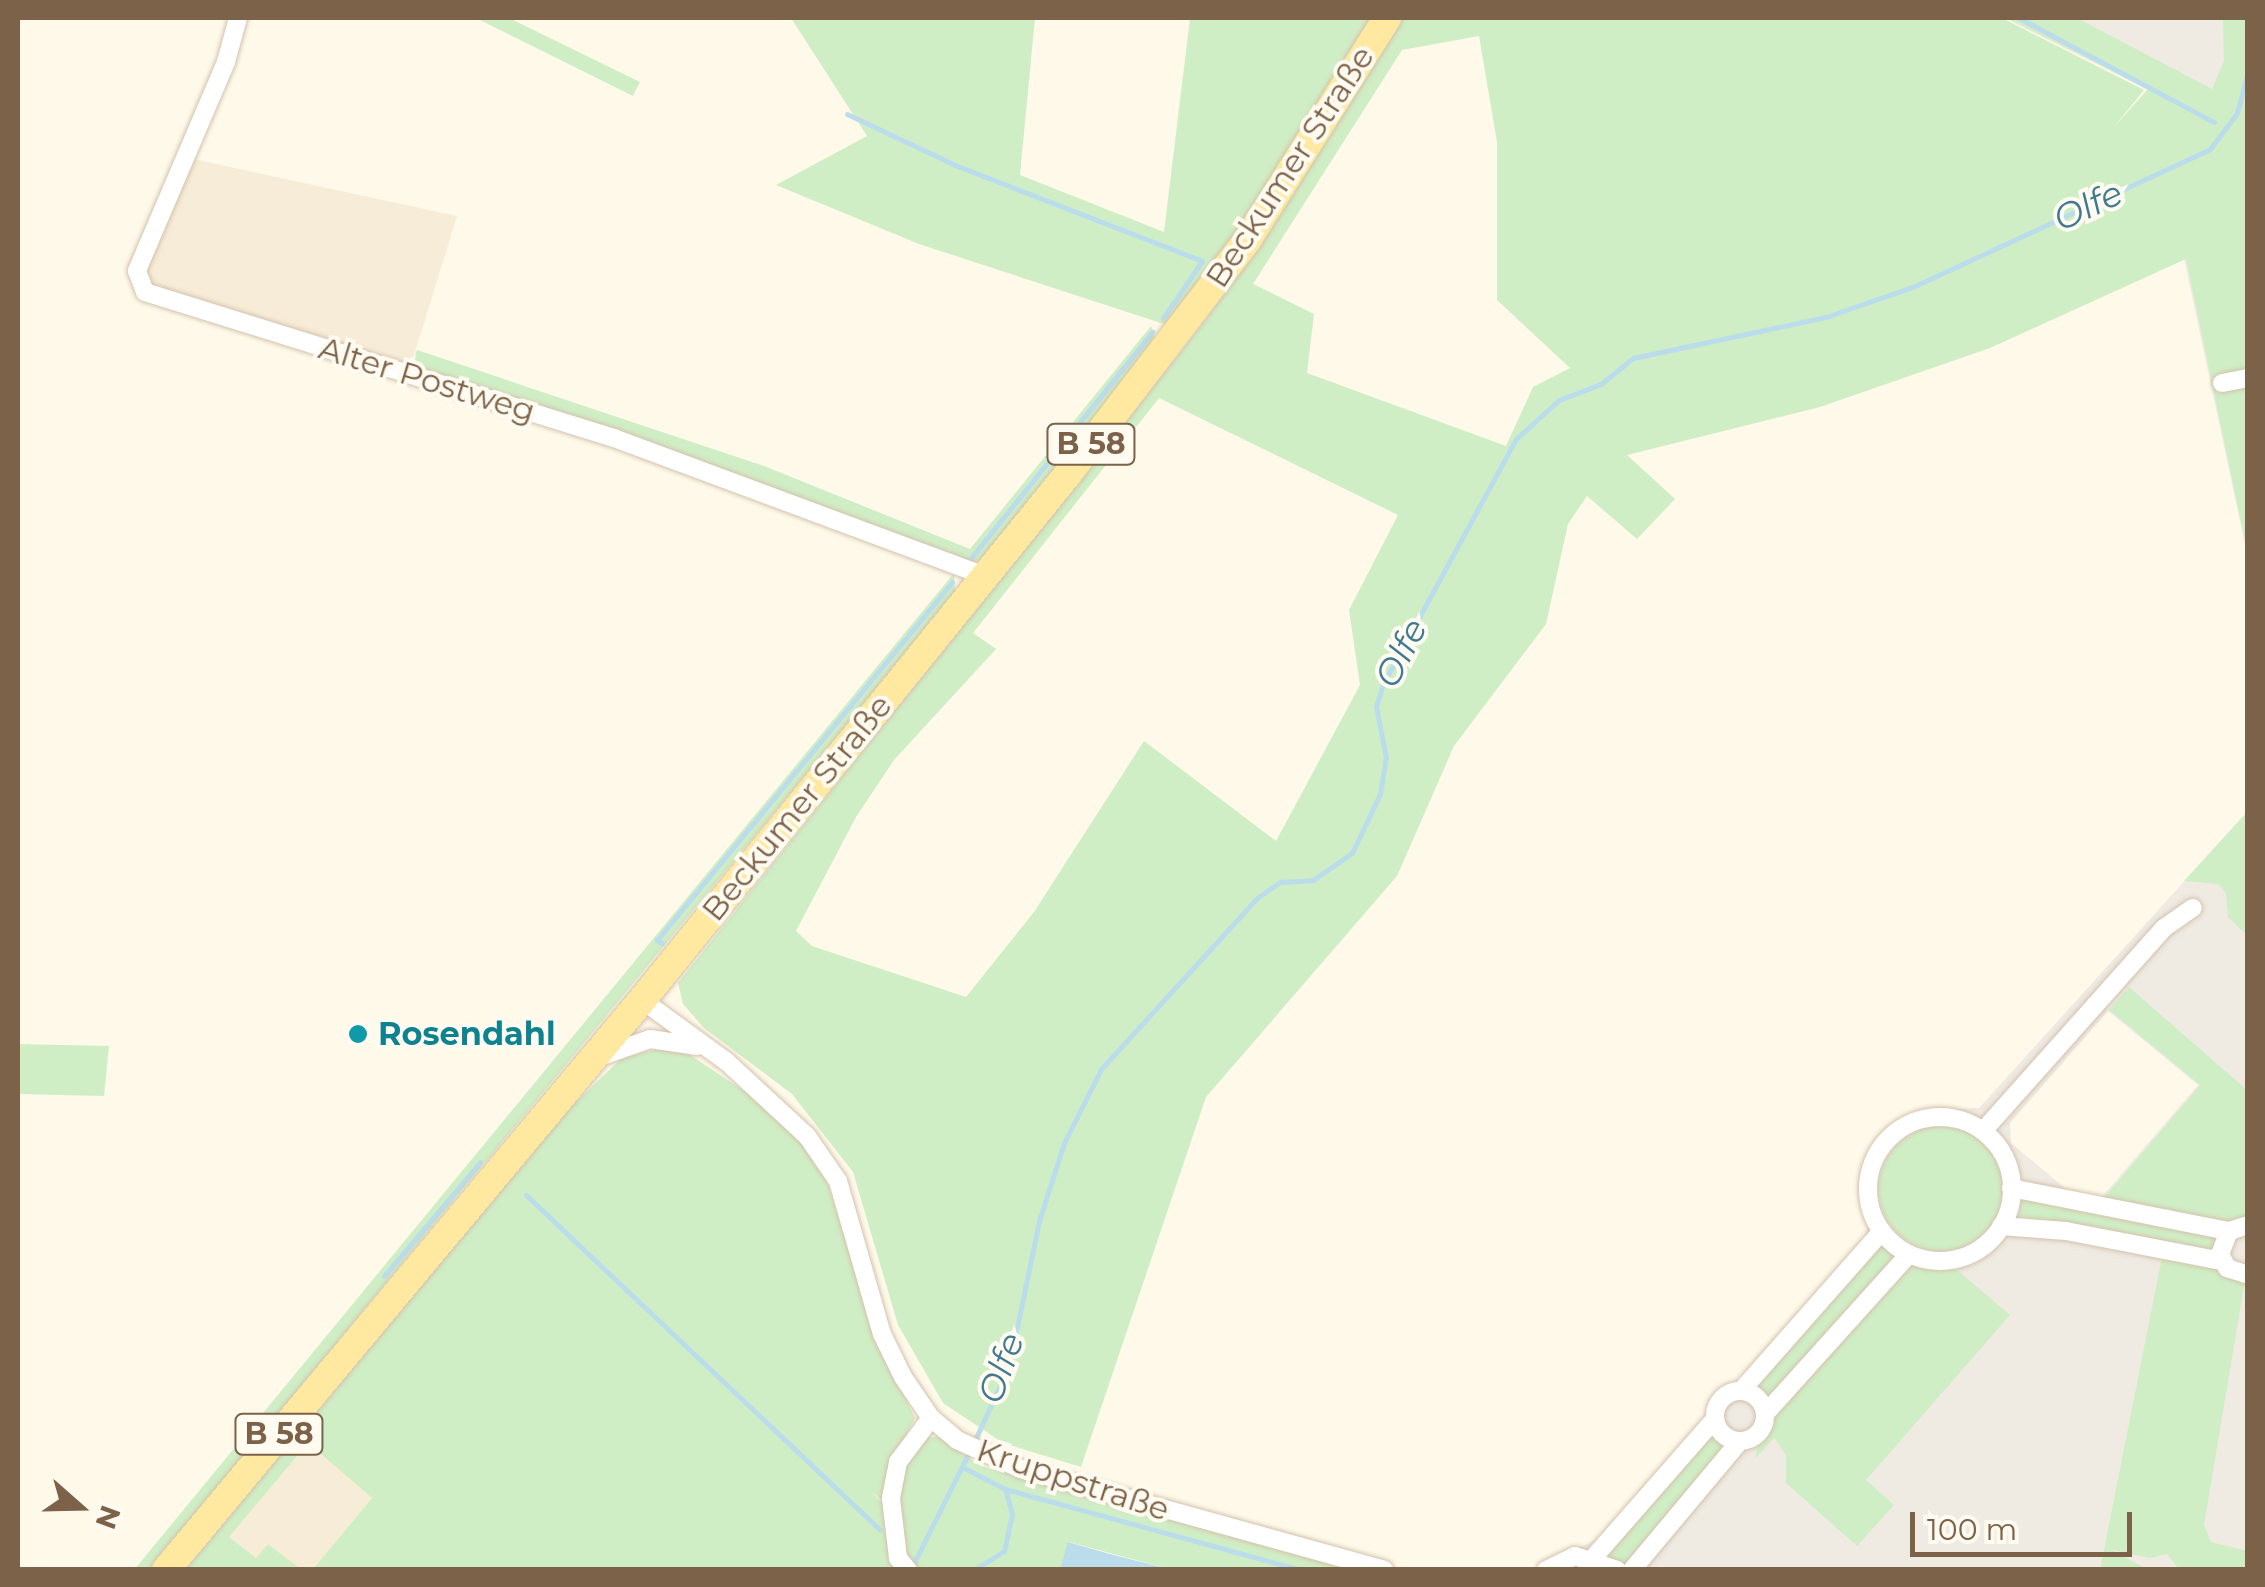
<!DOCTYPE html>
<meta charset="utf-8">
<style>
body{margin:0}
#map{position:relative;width:2265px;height:1587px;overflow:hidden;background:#fef9e9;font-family:Montserrat,sans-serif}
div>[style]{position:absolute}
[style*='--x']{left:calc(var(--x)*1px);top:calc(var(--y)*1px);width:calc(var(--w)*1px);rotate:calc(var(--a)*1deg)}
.residential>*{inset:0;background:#f7ecd7}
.industrial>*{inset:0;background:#efeae2}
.green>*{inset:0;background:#d0eec5}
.round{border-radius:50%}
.water>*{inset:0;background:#bbddeb}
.stream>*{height:5px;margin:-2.5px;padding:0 2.5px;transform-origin:2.5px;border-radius:2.5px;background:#bbddeb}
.roads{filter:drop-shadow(0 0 2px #d3c2ad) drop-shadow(0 0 2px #d3c2ad)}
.street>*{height:18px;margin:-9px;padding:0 9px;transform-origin:9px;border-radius:9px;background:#fff}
.street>.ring{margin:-9px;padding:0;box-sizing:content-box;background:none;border:18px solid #fff;border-radius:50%}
.primary>*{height:28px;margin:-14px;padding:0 14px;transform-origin:14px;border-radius:14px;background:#ffe89f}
.dots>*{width:28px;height:28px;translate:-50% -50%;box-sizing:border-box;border:5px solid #fffbf1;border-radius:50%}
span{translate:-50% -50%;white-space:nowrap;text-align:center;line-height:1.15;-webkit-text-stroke:8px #fffbf1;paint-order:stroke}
.shield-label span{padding:2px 8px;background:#fffbf1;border:2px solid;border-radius:8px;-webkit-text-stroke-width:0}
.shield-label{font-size:30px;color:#7c6249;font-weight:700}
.street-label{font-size:32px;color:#7c6249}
.culture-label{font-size:32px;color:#0d838f;font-weight:700}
.left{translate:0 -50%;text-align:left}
.water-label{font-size:35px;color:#407991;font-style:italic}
.frame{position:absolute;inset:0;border:20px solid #7c6249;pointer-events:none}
.north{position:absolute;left:30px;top:1457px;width:100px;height:100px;-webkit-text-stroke:8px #fffbf1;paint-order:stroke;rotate:110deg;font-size:28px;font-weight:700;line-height:40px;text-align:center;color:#7c6249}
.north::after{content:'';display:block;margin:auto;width:35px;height:45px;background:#7c6249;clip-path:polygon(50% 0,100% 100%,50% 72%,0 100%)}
.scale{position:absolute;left:1910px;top:1512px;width:222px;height:45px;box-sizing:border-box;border:5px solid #7c6249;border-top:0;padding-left:12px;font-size:30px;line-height:35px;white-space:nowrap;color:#7c6249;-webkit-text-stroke:8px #fffbf1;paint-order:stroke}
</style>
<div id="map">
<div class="residential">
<i style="clip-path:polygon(193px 159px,457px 216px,409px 372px,151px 290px,143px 270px)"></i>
<i style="clip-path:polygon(308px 1443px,372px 1498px,313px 1569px,301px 1569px,268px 1544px,256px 1558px,228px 1537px)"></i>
</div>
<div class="industrial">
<i style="clip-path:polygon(2004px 18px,2247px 18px,2247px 554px,2148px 90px)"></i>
<i style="clip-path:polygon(evenodd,2247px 812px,2247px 1569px,1537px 1570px,1604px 1535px,1701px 1427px,1718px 1396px,1741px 1382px,1862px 1244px,1867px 1230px,1861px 1182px,1876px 1140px,1918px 1110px,1979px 1108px,2247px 812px,2108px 1011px,2198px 1085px,2100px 1199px,2072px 1194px,2011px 1143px,2010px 1123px,2108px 1011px)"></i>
</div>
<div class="green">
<i style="clip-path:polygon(476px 18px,509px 18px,640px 82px,633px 96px)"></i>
<i style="clip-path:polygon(791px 18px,1035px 18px,1020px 175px,1164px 232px,1190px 18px,1373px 18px,1240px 233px,1167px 325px,919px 244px,776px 185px,867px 136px)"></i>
<i style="clip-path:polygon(evenodd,1402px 18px,2002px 18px,2144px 90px,2114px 127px,2148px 89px,2007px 18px,2077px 18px,2212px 89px,2224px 61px,2223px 18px,2247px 18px,2247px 551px,2186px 259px,1990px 348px,1820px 407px,1627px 455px,1675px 499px,1637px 539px,1587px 496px,1568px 524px,1546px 624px,1454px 746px,1397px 876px,1206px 1097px,1081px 1467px,1003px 1443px,943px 1403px,898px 1325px,853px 1172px,792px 1094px,704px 1028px,683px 1004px,678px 983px,1187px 344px,1259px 247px,1402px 18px,1479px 36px,1497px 142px,1497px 300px,1570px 368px,1533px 387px,1506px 446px,1307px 373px,1314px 314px,1253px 284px,1402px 50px,1479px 36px,1402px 18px,1159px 398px,1398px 515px,1349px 610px,1360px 685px,1276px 841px,1144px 741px,1034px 912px,966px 997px,812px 946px,796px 931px,856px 817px,894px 760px,996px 649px,973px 633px,1159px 398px)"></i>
<i style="clip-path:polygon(1151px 326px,1156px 340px,983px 558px,971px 563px,409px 372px,417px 350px,764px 466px,970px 549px)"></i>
<i style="clip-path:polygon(954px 573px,955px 593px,150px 1569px,134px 1570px)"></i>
<i style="clip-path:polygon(2247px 812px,2247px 935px,2228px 917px,2226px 893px,2218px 884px,2184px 881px)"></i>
<i style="clip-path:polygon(2129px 987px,2247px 1090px,2247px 1221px,2232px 1225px,2102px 1200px,2200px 1085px,2109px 1010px)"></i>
<i style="clip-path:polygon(18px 1044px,109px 1046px,104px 1096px,18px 1094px)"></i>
<i style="clip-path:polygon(675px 1045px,759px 1101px,801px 1141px,828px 1184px,875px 1336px,915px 1418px,896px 1456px,885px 1503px,871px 1492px,884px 1504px,894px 1504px,903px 1465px,921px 1437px,938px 1437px,981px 1466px,1353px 1569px,1169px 1569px,1069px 1542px,1060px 1570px,313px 1569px,372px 1498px,308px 1443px,229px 1537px,256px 1558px,268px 1544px,301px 1569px,185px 1570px,559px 1118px,623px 1057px)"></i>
<i class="round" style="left:1879px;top:1127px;width:124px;height:124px"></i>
<i style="clip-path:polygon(2022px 1194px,2219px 1235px,2216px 1256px,2019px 1216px)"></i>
<i style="clip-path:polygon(1884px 1241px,1899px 1254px,1769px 1402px,1753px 1390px)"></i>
<i style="clip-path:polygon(2162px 1257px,2222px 1266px,2245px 1280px,2204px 1525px,2211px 1542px,2247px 1551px,2247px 1569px,2179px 1569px,2167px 1554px,2150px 1558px,2110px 1549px,2147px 1569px,2100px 1570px)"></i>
<i style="clip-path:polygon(1913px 1265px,1956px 1269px,2010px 1315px,1866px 1480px,1894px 1505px,1857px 1546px,1786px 1483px,1786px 1455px,1774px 1438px,1756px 1458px,1757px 1442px,1770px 1419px)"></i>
<i style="clip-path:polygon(1713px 1434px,1728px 1447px,1624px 1567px,1606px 1555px)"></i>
</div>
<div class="water">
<i style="clip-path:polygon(1068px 1542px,1110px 1554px,1169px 1569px,1060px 1569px)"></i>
</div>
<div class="stream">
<i style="--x:2019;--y:18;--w:221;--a:28.1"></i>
<i style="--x:847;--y:114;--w:119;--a:25.3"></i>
<i style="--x:955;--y:165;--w:265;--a:21.2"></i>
<i style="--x:1202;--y:261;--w:69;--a:124.4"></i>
<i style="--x:971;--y:558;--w:290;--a:-51.3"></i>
<i style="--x:662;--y:943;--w:6;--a:-149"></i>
<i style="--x:657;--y:940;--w:464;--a:-50.5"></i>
<i style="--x:526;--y:1195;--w:487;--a:43.4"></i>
<i style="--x:384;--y:1276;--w:149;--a:-49.9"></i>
<i style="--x:974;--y:1442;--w:84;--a:-65.3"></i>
<i style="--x:1009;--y:1366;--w:148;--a:-78.3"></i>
<i style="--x:1039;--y:1221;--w:82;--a:-72.2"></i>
<i style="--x:1064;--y:1143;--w:83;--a:-63.4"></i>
<i style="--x:1101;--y:1069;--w:231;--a:-47.6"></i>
<i style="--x:1257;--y:898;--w:28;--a:-35"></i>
<i style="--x:1280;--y:882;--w:33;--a:-3"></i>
<i style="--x:1313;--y:880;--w:47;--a:-34.7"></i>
<i style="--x:1352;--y:853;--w:65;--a:-64.6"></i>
<i style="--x:1380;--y:794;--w:36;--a:-81"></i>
<i style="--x:1386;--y:758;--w:53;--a:-100.9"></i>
<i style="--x:1376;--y:706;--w:25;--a:-72"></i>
<i style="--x:1384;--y:682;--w:277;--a:-61.5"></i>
<i style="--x:1516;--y:439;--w:58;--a:-42.2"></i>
<i style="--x:1559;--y:400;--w:45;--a:-20.9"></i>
<i style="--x:1601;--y:384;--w:41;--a:-39.1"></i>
<i style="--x:1633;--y:358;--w:197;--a:-12"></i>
<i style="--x:1826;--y:317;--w:94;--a:-19.2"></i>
<i style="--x:1915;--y:286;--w:325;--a:-24.9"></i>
<i style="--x:2210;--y:149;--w:45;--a:-53.1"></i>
<i style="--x:2237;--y:113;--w:43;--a:-75.3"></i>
<i style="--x:964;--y:1468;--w:46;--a:27.1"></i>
<i style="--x:1005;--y:1489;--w:26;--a:74"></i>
<i style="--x:1012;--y:1514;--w:38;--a:102"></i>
<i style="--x:1004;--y:1551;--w:36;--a:148"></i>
<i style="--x:1005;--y:1489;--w:308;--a:15.3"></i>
<i style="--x:912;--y:1567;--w:128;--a:-63.6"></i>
</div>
<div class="roads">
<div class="street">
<i style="--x:238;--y:18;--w:46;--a:105.3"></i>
<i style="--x:226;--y:62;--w:227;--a:113.1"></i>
<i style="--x:137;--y:271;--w:22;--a:69"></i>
<i style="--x:145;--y:292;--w:491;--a:17.3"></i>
<i style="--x:614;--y:438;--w:396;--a:20.4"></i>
<i style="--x:2222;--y:383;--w:26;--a:-11"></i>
<i style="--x:642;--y:1000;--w:105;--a:36.1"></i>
<i style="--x:727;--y:1062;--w:109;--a:42.8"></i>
<i style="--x:807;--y:1136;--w:55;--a:55.4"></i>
<i style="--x:838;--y:1181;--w:159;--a:74"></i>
<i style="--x:882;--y:1334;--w:48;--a:64"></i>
<i style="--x:903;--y:1377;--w:50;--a:55.7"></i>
<i style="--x:931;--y:1418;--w:34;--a:40"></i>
<i style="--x:957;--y:1440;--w:70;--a:24.4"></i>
<i style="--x:1021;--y:1469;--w:377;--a:15.5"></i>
<i style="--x:602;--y:1056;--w:51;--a:-19.5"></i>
<i style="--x:650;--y:1039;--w:48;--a:8.5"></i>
<i class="ring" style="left:1868px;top:1117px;width:126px;height:126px"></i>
<i style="--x:1983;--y:1131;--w:272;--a:-48.3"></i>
<i style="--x:2164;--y:928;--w:35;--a:-35"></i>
<i style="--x:2011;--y:1188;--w:222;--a:11.2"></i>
<i style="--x:2248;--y:1225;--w:20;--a:162"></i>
<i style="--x:2229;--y:1231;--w:25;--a:111"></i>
<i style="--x:2220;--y:1254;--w:16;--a:63"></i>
<i style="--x:2227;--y:1268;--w:22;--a:18"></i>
<i style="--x:2001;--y:1226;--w:65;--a:4.4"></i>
<i style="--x:2066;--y:1231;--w:159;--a:10.9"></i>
<i style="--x:1741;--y:1391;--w:213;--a:-48.6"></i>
<i class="ring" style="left:1715px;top:1391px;width:32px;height:32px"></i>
<i style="--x:1765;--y:1414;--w:215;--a:-48"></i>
<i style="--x:1594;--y:1557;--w:184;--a:-48.8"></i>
<i style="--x:908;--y:1570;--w:16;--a:-130"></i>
<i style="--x:898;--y:1558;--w:60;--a:-96.7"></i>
<i style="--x:891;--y:1498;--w:37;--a:-79"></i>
<i style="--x:898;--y:1462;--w:55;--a:-53.1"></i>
<i style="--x:1546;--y:1570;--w:32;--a:-26"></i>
<i style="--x:1575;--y:1556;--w:44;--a:18.4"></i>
<i style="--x:1632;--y:1570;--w:168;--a:-50.1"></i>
</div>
<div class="primary">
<i style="--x:166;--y:1570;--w:743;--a:-50.14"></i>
<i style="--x:642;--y:1000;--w:677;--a:-51"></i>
<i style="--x:1068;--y:474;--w:296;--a:-52.5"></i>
<i style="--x:1248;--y:239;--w:261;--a:-57.8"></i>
</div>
</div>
<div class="dots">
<i style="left:358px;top:1034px;background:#0f9aa8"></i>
</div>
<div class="shield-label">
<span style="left:1091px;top:444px">B 58</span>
<span style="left:279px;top:1434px">B 58</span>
</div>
<div class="street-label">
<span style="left:1290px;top:167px;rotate:-57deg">Beckumer Straße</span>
<span style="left:427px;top:380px;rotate:17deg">Alter Postweg</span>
<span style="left:797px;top:808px;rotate:-51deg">Beckumer Straße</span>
<span style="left:1073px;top:1480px;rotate:18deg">Kruppstraße</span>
</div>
<div class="culture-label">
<span class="left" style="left:378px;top:1034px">Rosendahl</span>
</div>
<div class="water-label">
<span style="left:2088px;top:206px;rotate:-25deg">Olfe</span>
<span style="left:1401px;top:653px;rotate:-63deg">Olfe</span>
<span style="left:1001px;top:1368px;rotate:-70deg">Olfe</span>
</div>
<div class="frame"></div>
<div class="north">N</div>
<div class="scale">100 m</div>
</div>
